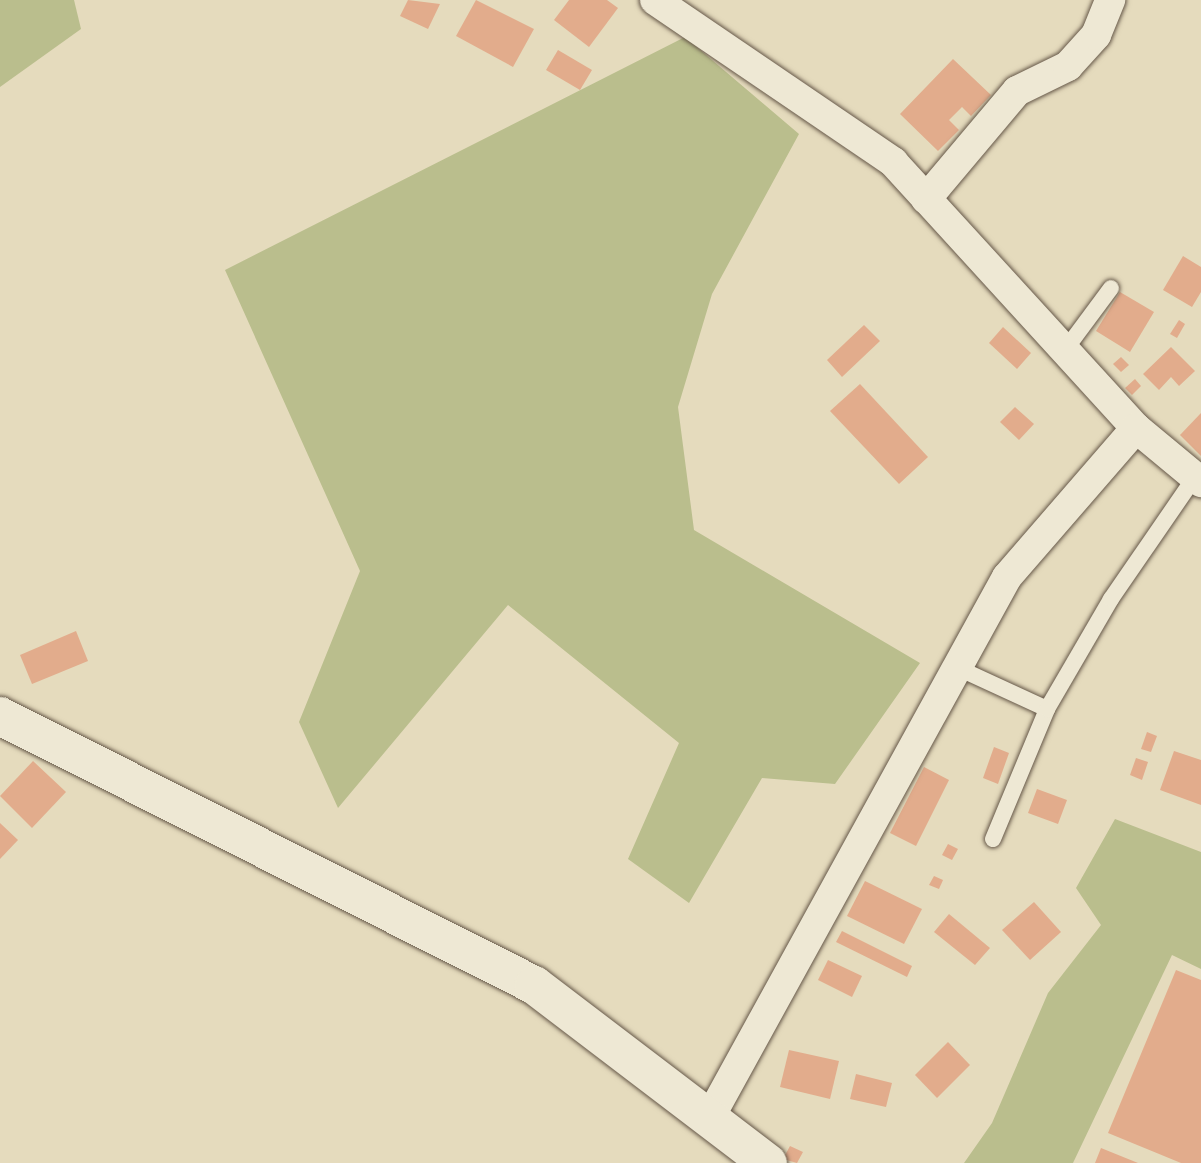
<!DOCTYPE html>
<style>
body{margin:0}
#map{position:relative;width:1201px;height:1163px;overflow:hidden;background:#e5dbbd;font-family:Vollkorn,serif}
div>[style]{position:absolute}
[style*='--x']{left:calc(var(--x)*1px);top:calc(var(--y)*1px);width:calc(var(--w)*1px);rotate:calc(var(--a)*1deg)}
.green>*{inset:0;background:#babe8d}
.building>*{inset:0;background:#e2ac8c}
.roads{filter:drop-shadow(0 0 2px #655748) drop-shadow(0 0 2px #655748)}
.service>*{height:16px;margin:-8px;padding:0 8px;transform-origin:8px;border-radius:8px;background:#eee8d4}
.minor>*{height:30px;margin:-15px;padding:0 15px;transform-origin:15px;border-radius:15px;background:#eee8d4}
.tertiary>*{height:38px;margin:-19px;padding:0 19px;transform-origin:19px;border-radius:19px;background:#eee8d4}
span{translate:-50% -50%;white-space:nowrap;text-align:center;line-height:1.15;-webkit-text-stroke:6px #eee8d4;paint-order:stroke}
</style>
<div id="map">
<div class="green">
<i style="clip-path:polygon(0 0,74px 0,81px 29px,0 87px)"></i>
<i style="clip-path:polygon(685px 37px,799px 134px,712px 294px,678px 407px,694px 530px,920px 663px,835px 784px,762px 778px,689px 903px,628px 859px,679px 743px,508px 605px,338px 808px,299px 722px,360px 571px,225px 270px)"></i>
<i style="clip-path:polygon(1115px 819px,1201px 852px,1201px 969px,1172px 955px,1073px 1163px,964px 1163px,992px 1123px,1048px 993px,1101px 925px,1076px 888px)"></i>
</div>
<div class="building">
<i style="clip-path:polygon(408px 0,440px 4px,428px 29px,400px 16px)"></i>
<i style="clip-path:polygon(476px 0,534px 29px,513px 67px,456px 36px)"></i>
<i style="clip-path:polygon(569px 0,607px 0,618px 8px,589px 47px,554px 20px)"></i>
<i style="clip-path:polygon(558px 50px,592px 70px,580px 90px,546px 70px)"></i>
<i style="clip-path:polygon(953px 59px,991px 95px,971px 116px,962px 107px,949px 120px,959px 130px,938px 151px,900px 114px)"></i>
<i style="clip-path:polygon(1183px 256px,1201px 267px,1201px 292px,1192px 307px,1163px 290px)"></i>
<i style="clip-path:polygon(1120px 292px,1154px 312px,1130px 352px,1096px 331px)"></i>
<i style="clip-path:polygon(1179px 320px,1185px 324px,1177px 338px,1170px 334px)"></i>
<i style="clip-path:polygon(864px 325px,880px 341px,842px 377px,827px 360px)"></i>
<i style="clip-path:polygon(1003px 327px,1031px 353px,1017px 369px,989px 343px)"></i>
<i style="clip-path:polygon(1171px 347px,1195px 371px,1179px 386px,1171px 377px,1159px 390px,1143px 374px)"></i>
<i style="clip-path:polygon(1121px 357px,1129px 365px,1121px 372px,1113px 364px)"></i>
<i style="clip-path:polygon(1135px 379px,1141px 386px,1132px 395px,1125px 388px)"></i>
<i style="clip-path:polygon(860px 384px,928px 457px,899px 484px,830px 411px)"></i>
<i style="clip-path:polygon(1015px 407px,1034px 424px,1019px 440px,1000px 422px)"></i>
<i style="clip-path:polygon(1201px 413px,1201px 456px,1180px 435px)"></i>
<i style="clip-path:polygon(76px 631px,88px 661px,32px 684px,20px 655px)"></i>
<i style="clip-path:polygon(1147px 732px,1157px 736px,1151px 752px,1141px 749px)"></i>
<i style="clip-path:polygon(994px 747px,1009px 753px,998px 784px,983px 778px)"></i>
<i style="clip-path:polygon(1174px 751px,1201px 760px,1201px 805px,1160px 790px)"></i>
<i style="clip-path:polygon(1136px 758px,1148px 762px,1142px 780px,1130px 775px)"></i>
<i style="clip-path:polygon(33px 761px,66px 792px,32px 828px,0 796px)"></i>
<i style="clip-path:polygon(924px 767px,949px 780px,916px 846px,890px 833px)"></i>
<i style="clip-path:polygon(1037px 789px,1067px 800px,1058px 824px,1028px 813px)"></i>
<i style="clip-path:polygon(0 823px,18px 840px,0 859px)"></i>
<i style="clip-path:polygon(948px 844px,958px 849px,952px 860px,942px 855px)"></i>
<i style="clip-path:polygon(934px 876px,943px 880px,939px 889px,929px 885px)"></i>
<i style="clip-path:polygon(865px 881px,922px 909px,904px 944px,847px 916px)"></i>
<i style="clip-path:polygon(1034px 902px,1061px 932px,1030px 960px,1002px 930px)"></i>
<i style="clip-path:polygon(949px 914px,990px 948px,975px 965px,934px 932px)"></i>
<i style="clip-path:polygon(842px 931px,912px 966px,907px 977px,836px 942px)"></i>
<i style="clip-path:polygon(828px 960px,862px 976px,852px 997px,818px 980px)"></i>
<i style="clip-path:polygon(1176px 970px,1201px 980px,1201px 1163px,1181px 1163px,1108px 1133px)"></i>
<i style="clip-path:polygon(948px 1042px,970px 1065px,937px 1098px,915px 1075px)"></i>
<i style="clip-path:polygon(789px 1050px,839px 1061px,830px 1099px,780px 1087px)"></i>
<i style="clip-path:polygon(856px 1074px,892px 1083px,886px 1107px,850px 1099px)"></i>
<i style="clip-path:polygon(790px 1146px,803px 1152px,797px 1163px,783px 1159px)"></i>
<i style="clip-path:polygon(1101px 1148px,1138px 1163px,1095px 1163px)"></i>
</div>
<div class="roads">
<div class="service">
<i style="--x:1065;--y:350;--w:77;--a:-53.4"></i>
<i style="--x:958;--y:668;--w:98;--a:24.7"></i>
<i style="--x:993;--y:839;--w:141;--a:-67.4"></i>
<i style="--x:1047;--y:709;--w:127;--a:-59.8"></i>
<i style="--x:1111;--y:599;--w:148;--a:-55.5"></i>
</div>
<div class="minor">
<i style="--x:655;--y:0;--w:288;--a:34.2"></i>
<i style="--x:893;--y:162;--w:360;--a:47.6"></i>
<i style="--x:1136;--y:428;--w:85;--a:39.7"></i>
<i style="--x:926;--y:199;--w:141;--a:-49.9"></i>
<i style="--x:1017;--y:91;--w:57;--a:-26.1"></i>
<i style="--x:1068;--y:66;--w:42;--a:-47.9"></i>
<i style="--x:1096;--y:35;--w:38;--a:-68"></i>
<i style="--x:710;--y:1117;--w:616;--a:-61.19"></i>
<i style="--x:1007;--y:577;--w:197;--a:-49.1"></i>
</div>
<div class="tertiary">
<i style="--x:0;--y:716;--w:598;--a:26.74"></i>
<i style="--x:534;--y:985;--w:294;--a:37.3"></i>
</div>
</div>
</div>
